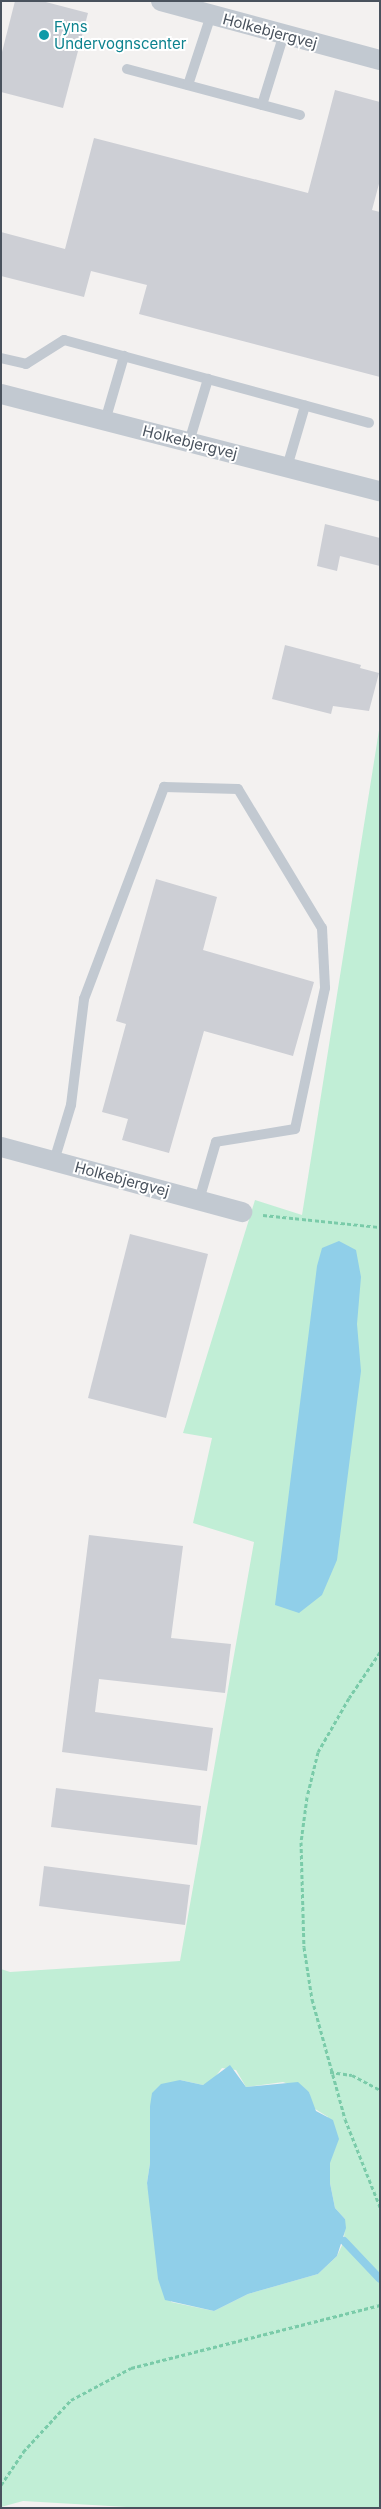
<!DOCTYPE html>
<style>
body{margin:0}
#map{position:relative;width:381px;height:2509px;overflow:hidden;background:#f3f1f0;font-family:Inter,sans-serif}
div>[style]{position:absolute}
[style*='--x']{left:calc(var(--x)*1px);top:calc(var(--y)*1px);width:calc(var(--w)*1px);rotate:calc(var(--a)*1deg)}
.green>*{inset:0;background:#c1eed6}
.water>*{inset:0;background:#90cfe9}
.stream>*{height:8px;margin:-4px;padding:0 4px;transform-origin:4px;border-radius:4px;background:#90cfe9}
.building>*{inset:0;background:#cdcfd5}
.path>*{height:3px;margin-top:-1.5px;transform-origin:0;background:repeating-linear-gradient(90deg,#7acba9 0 4px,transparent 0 6.5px)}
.service>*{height:10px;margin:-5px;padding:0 5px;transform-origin:5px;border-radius:5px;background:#c2c9d1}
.minor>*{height:20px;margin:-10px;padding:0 10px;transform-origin:10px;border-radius:10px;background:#c2c9d1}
.dots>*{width:14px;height:14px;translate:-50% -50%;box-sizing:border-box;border:2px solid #fff;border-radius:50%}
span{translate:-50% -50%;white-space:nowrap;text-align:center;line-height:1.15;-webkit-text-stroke:4px #fff;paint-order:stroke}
.culture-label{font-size:15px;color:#0d838f}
.left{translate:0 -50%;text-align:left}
.street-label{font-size:15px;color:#49525d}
.frame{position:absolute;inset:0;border:2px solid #49525d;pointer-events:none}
</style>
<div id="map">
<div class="green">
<i style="clip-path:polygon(evenodd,380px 724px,380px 2508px,144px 2508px,23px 2501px,1px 2507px,1px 1969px,10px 1972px,180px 1961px,254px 1542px,193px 1523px,212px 1438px,183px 1433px,255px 1200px,302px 1215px,380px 724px,222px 2068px,236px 2070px,246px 2087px,283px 2082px,309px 2092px,312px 2107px,328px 2117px,330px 2183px,335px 2208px,345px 2219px,344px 2241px,337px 2256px,318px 2274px,248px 2294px,214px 2311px,171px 2302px,147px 2183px,150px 2163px,150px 2106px,180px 2080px,203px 2085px,212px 2081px,222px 2068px)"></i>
</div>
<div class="water">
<i style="clip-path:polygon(339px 1241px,356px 1250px,361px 1277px,357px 1324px,361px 1371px,337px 1560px,322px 1595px,299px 1613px,275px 1605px,317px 1266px,322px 1248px)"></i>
<i style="clip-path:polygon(230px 2065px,246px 2087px,298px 2082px,309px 2092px,316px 2111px,333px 2120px,339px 2139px,330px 2163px,330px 2183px,335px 2208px,345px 2219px,346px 2228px,337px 2256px,318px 2274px,248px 2294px,214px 2311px,165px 2300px,158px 2279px,147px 2183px,150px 2163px,150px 2106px,152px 2093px,161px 2084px,180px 2080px,203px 2085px)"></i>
</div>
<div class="stream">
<i style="--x:344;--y:2241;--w:52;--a:46.5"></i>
</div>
<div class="building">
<i style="clip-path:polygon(15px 1px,42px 1px,88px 13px,63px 108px,1px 92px,1px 56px)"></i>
<i style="clip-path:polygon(335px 90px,380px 102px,380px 180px,372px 210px,380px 212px,380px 377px,139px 314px,147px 285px,91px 271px,84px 297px,1px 276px,1px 232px,65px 249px,94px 138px,308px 193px)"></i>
<i style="clip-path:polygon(325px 524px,380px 538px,380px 566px,340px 556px,337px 571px,317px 566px)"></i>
<i style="clip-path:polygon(285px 645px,361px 665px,360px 668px,379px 673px,369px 711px,333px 706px,331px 714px,272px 699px)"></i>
<i style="clip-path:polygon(156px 879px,217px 897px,203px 950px,314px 982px,293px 1056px,204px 1031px,169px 1153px,122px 1140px,128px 1119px,102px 1112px,126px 1024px,116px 1021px)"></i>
<i style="clip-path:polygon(130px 1234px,208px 1254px,166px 1418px,88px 1398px)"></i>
<i style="clip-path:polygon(89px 1535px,183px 1546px,171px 1638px,231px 1644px,225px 1693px,99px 1679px,95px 1712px,213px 1728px,207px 1771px,62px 1752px)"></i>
<i style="clip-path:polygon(56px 1788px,201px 1806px,197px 1845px,51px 1827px)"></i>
<i style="clip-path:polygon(44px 1866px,190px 1885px,185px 1925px,39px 1906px)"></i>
</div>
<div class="path">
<i style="--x:263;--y:1215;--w:118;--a:5.9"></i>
<i style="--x:380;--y:1652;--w:55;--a:124"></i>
<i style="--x:349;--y:1698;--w:62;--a:119.9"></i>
<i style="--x:318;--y:1752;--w:46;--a:103.7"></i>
<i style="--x:307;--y:1797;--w:45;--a:97.6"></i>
<i style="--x:301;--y:1842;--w:105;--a:88.4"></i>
<i style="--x:304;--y:1947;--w:53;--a:81.3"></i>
<i style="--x:312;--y:1999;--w:124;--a:74.6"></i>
<i style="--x:345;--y:2119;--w:95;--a:68.3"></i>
<i style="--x:330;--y:2072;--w:22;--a:8"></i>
<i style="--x:352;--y:2075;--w:32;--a:28"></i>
<i style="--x:1;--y:2485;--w:40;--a:-56"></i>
<i style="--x:23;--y:2452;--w:71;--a:-47.3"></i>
<i style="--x:71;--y:2400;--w:68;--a:-28.1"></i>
<i style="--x:131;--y:2368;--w:257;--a:-14.2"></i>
</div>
<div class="service">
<i style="--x:127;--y:69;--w:179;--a:14.9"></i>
<i style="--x:188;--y:85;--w:74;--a:-71.8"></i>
<i style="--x:262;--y:105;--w:74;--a:-72.8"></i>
<i style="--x:1;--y:358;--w:26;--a:13"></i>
<i style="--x:26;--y:364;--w:45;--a:-32.3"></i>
<i style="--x:64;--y:340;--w:316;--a:15.2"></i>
<i style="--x:105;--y:421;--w:68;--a:-73.7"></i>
<i style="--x:189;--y:442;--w:66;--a:-73.2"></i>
<i style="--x:287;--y:467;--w:64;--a:-73.6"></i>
<i style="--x:54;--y:1161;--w:59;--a:-73.1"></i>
<i style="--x:71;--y:1105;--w:107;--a:-83"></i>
<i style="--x:84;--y:999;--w:227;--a:-69.3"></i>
<i style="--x:164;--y:787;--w:74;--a:1.5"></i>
<i style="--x:238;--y:789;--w:162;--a:58.9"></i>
<i style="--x:322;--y:928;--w:60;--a:87.1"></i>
<i style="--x:325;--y:988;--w:144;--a:102"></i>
<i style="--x:295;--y:1129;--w:80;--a:170.7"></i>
<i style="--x:216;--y:1142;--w:60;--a:106.3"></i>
</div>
<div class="minor">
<i style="--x:161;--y:1;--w:227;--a:15.1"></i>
<i style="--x:1;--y:394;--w:391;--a:14.4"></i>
<i style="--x:1;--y:1147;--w:250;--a:15.1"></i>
</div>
<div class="dots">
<i style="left:44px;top:35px;background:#0f9aa8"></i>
</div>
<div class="culture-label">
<span class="left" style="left:54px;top:35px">Fyns<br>Undervognscenter</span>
</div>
<div class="street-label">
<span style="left:270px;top:31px;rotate:15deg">Holkebjergvej</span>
<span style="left:190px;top:442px;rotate:14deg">Holkebjergvej</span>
<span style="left:122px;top:1179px;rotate:15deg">Holkebjergvej</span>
</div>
<div class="frame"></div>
</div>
